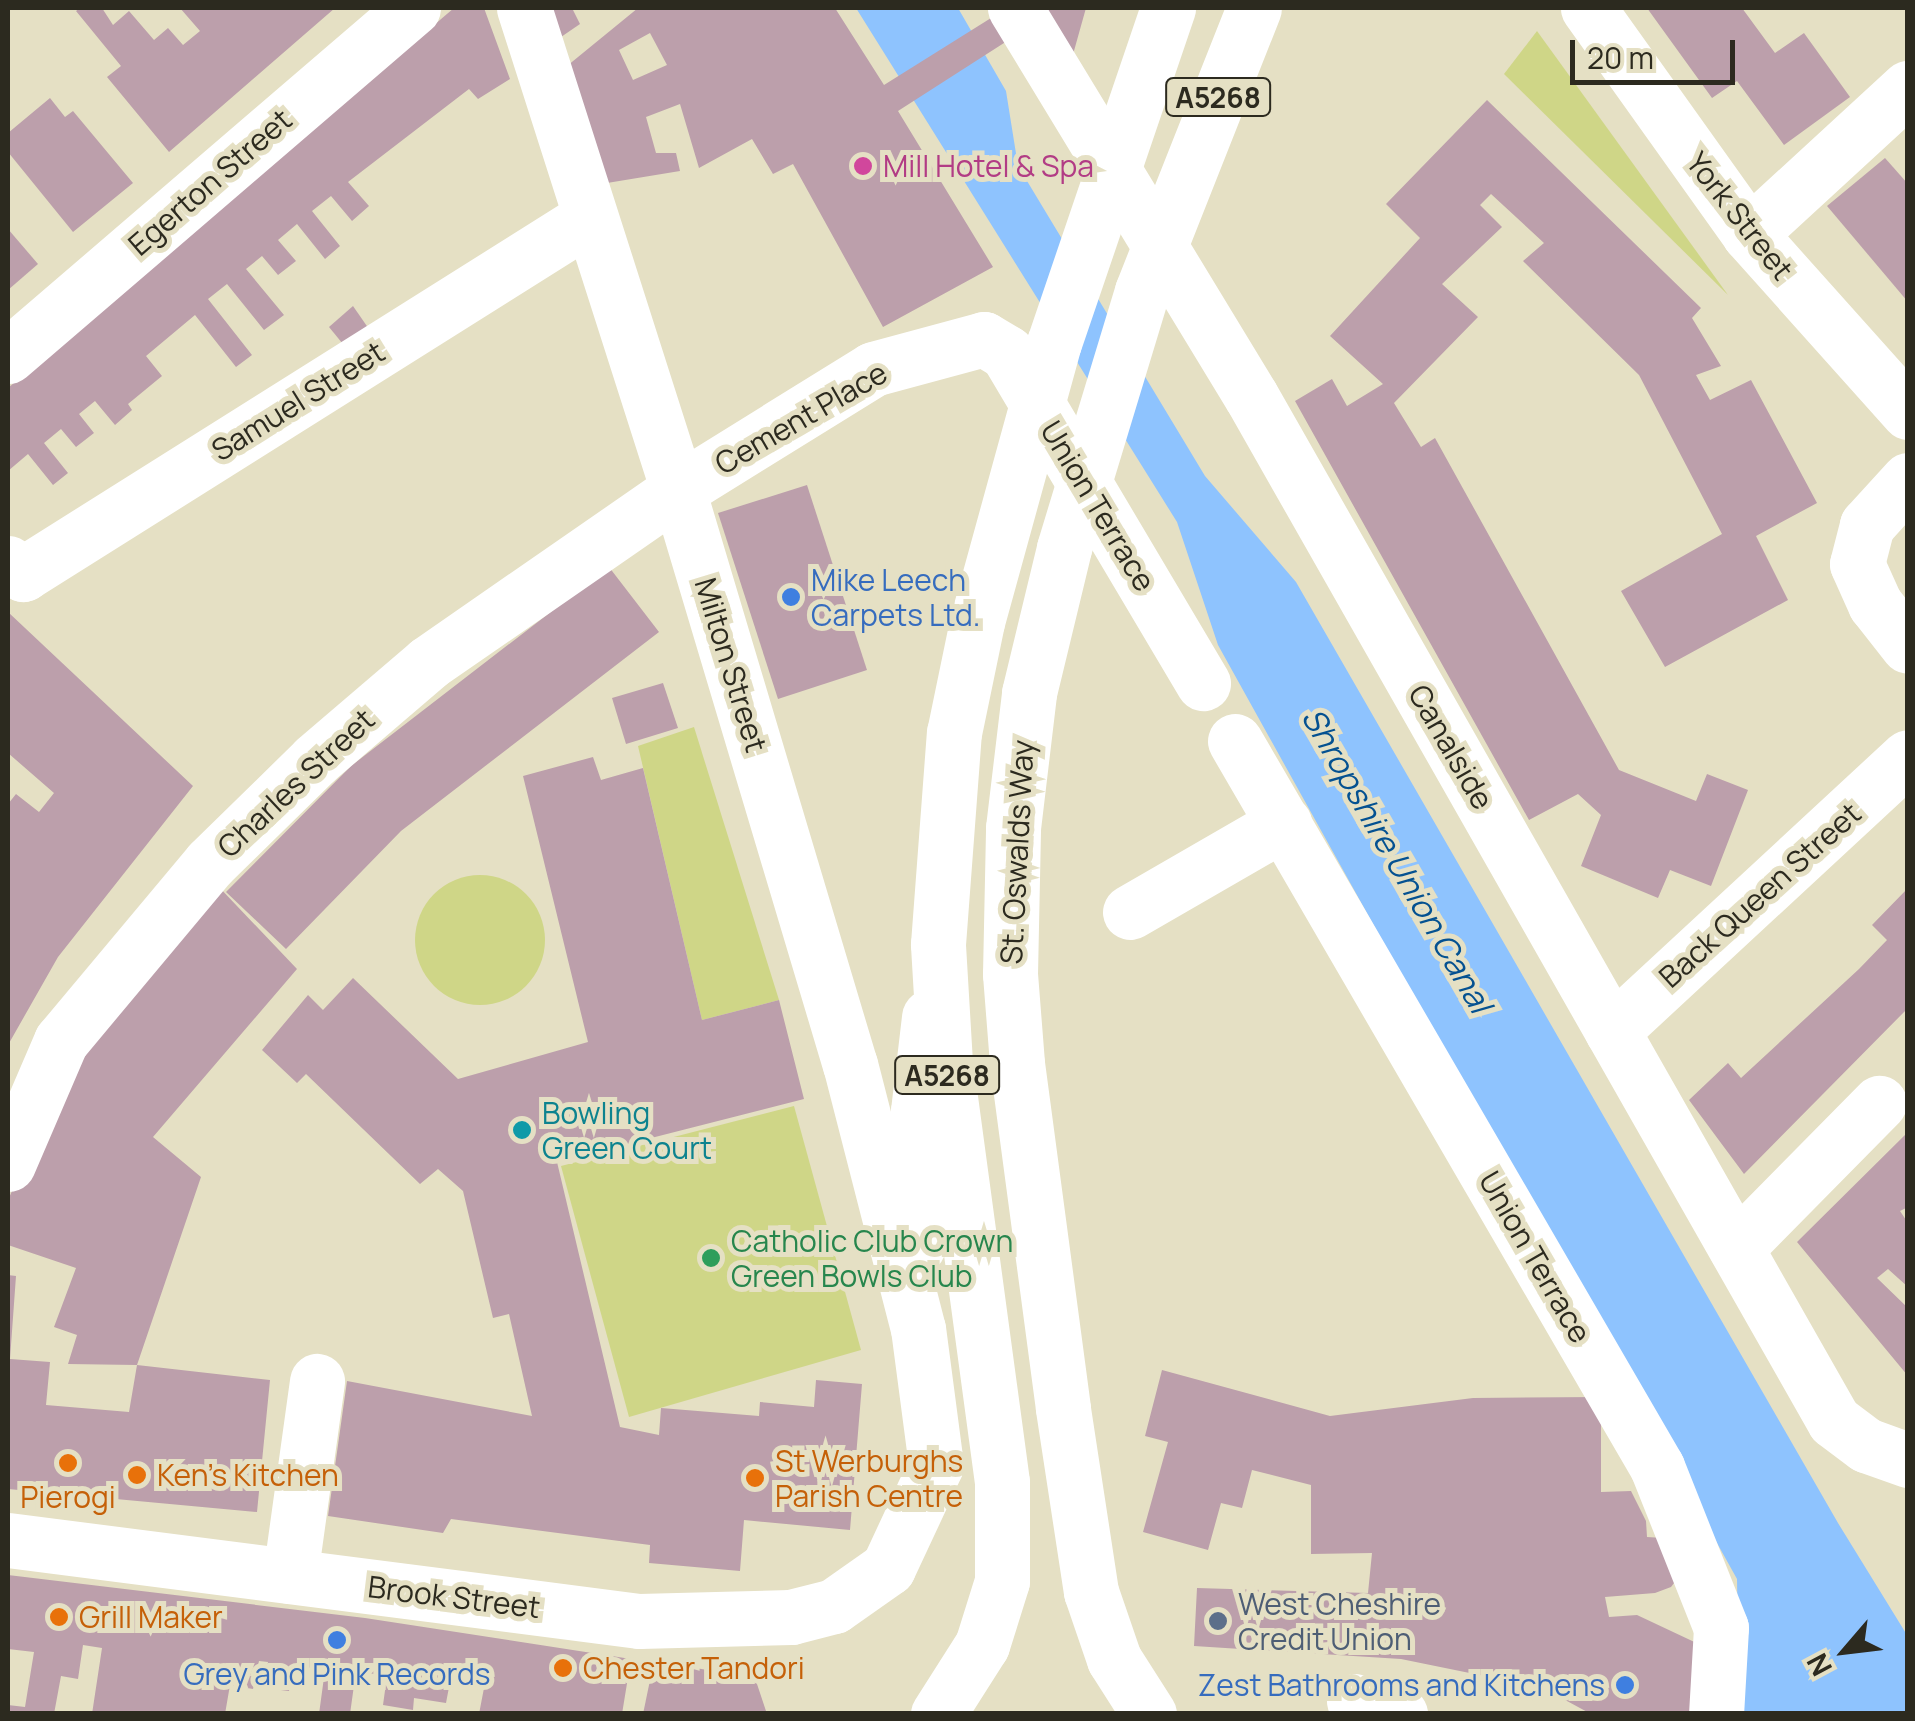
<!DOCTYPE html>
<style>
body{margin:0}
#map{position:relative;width:1915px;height:1721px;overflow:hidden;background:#e5e0c4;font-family:Manrope,sans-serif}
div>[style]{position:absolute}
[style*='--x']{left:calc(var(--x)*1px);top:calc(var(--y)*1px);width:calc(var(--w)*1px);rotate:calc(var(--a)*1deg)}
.green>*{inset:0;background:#cfd687}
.round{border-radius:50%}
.water>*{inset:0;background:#8ec3fe}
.building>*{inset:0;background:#bc9fab}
.minor>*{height:55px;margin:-27.5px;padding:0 27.5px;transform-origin:27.5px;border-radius:27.5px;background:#fff}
.highway>*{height:55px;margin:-27.5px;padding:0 27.5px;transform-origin:27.5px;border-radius:27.5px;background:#fff}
.dots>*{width:28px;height:28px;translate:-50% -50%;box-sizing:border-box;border:5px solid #e5e0c4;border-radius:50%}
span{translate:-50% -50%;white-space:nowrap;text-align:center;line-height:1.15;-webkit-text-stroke:10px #e5e0c4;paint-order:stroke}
.shield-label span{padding:2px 8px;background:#e5e0c4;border:2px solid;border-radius:8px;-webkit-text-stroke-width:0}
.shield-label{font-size:28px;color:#2c2a1f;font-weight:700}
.hotel-label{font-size:30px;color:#b23c85}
.left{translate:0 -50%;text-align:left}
.street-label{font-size:30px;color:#2c2a1f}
.shop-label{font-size:30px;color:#366cbe}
.right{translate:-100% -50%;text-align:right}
.culture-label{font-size:30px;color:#0d838f}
.leisure-label{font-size:30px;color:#27864d}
.food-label{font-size:30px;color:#c56008}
.service-label{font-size:30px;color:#4e5e75}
.water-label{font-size:32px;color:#045191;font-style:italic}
.frame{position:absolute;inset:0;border:10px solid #2c2a1f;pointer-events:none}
.north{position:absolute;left:1795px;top:1601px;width:100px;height:100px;-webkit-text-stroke:8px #e5e0c4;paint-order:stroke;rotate:242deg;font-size:28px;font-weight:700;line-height:40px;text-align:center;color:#2c2a1f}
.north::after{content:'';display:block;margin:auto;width:35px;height:45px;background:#2c2a1f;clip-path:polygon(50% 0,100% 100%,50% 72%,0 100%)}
.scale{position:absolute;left:1570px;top:40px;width:165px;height:45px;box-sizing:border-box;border:5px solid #2c2a1f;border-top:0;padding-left:12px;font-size:30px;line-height:35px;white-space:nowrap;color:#2c2a1f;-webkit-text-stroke:8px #e5e0c4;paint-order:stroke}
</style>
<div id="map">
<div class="green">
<i style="clip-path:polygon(1537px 31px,1728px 295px,1504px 74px)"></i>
<i style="clip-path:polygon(694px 727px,779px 1000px,702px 1020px,638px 746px)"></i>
<i class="round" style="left:415px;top:875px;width:130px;height:130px"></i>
<i style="clip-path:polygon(794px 1106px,861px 1350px,629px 1417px,561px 1166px)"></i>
</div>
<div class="water">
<i style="clip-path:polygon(856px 8px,958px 8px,1006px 91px,1018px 166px,1205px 476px,1296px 582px,1838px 1523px,1907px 1635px,1907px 1713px,1739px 1713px,1737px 1579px,1218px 645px,1177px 522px)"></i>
</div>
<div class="building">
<i style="clip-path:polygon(80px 8px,102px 8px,113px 25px,129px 11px,154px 40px,168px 28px,183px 45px,200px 31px,180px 8px,335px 8px,169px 152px,107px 77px,121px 66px,76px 11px)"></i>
<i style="clip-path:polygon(454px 8px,484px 8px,510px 79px,478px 99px,469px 89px,348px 182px,369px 206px,352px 221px,331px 196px,312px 211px,340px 246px,325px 259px,297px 224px,278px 240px,296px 261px,278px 275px,262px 256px,246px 269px,284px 315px,264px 330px,227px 284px,208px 299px,252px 355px,236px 367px,195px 315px,146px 356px,162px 376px,128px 404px,132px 410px,115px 425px,95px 401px,79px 414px,94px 433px,76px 447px,61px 429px,44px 443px,68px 473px,53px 485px,28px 454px,8px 471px,8px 388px)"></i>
<i style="clip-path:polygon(551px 8px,572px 8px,580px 24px,561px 37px)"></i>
<i style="clip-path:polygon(evenodd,638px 8px,835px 8px,884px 85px,1007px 8px,1086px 8px,1072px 58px,1049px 14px,898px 111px,993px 267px,883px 327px,793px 164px,773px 174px,752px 139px,699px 168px,680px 104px,646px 117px,656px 153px,676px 153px,680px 171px,607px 183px,567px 66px,638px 8px,650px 33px,667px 65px,633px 80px,619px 50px,650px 33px)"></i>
<i style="clip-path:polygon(1647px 8px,1742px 8px,1775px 53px,1804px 33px,1850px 97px,1784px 145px,1737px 81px,1712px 98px)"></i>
<i style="clip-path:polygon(50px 98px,65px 117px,73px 111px,133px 183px,73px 232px,8px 152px,8px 133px)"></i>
<i style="clip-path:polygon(1487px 100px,1701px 308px,1692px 318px,1721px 366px,1696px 375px,1710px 400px,1751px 380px,1817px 503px,1756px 536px,1788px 600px,1665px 667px,1621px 591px,1722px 534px,1639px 375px,1523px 261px,1544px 243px,1491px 194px,1480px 205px,1502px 227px,1442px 284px,1478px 317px,1394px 403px,1421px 447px,1435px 438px,1619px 770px,1696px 801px,1707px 774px,1748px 790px,1711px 886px,1670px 870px,1658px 898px,1581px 866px,1601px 815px,1578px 794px,1529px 820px,1295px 401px,1332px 379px,1347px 406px,1383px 384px,1330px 336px,1420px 238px,1386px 204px)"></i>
<i style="clip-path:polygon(1885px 158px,1908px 184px,1908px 302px,1827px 206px)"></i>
<i style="clip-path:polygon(8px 229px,38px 264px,8px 290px)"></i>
<i style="clip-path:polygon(353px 306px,371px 332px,347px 349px,329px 327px)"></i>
<i style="clip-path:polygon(807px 485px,867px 670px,778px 699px,718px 513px)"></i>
<i style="clip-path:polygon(609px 567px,659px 632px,401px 831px,286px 949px,226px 892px,351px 766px)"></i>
<i style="clip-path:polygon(8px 612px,193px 786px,58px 957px,8px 1045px,8px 804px,16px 794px,39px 812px,54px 793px,8px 753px)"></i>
<i style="clip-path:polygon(663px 683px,678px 728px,626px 744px,612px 698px)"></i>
<i style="clip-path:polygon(593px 757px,601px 780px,643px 768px,702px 1020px,779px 1000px,804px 1099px,557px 1162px,620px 1427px,659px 1435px,661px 1408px,759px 1416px,760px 1402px,814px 1407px,816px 1380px,862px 1384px,850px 1530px,744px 1520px,740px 1571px,649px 1563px,650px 1545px,451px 1519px,443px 1533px,328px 1516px,347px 1381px,532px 1416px,509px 1314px,493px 1318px,463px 1191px,438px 1169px,420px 1184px,306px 1074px,297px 1083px,262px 1050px,308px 995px,323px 1010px,353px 978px,458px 1079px,588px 1042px,523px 776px)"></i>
<i style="clip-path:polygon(218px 886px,297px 969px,153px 1137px,201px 1177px,137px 1365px,68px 1364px,77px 1335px,54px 1327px,76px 1268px,8px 1245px,8px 1200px,75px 1051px)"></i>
<i style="clip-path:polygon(1908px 888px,1908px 1008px,1744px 1174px,1689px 1100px,1728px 1063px,1741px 1078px,1859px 969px,1887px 940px,1872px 925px)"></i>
<i style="clip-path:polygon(1908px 1132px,1908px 1207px,1900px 1211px,1908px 1223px,1908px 1287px,1888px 1269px,1877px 1278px,1908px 1308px,1908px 1376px,1797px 1242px)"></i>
<i style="clip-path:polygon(8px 1275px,16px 1276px,10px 1359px,50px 1362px,46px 1405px,129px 1412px,137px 1365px,270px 1380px,257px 1512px,8px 1489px)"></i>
<i style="clip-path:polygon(1162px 1370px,1330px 1416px,1473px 1398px,1601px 1397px,1601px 1492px,1631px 1491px,1646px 1521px,1647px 1537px,1663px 1538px,1680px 1575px,1671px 1587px,1655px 1593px,1605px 1597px,1609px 1617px,1637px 1615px,1705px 1647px,1691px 1714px,1591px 1714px,1543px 1688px,1401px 1659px,1194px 1646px,1197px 1588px,1368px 1593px,1372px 1553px,1311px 1554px,1311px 1485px,1252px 1470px,1242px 1508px,1221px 1503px,1208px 1550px,1143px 1532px,1168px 1442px,1145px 1436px)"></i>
<i style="clip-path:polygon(8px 1575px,365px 1618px,631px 1659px,622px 1714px,479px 1714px,484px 1688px,450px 1682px,446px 1703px,414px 1698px,413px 1710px,383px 1705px,387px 1676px,356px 1671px,350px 1714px,319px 1714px,325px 1670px,293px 1665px,289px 1691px,264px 1688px,268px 1662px,259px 1661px,253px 1689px,230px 1685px,225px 1714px,92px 1714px,102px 1648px,83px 1645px,78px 1679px,61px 1676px,54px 1714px,8px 1714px,8px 1705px,25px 1707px,34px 1652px,8px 1649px)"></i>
<i style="clip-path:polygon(654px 1661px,755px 1678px,767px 1714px,643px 1714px)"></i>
</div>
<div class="minor">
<i style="--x:1015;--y:8;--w:454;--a:58.7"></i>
<i style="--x:1251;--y:396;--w:1179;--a:60.37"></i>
<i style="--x:1834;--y:1421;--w:40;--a:37"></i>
<i style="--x:1866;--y:1445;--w:45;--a:19.7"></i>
<i style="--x:1588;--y:8;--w:277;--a:54.5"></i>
<i style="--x:1749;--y:234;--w:239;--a:48.2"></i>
<i style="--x:1749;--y:234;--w:216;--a:-42.6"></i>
<i style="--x:8;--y:356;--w:534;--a:-40.67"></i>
<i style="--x:1908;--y:480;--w:61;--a:132.3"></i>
<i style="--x:1867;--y:525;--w:40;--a:104.4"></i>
<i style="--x:1857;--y:564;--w:44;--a:65.8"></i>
<i style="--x:1875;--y:604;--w:53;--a:51.8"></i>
<i style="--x:8;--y:563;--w:19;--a:36"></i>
<i style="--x:23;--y:574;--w:669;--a:-32.17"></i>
<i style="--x:1235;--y:741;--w:840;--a:59.83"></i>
<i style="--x:1657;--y:1467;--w:173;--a:68.3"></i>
<i style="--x:1721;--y:1628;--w:86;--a:93.3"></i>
<i style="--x:1130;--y:912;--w:178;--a:-30"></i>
<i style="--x:1612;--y:1031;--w:403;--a:-42.8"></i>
<i style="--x:8;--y:1164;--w:134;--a:-66.7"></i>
<i style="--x:61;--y:1041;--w:232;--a:-50.1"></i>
<i style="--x:210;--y:863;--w:147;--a:-44.4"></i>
<i style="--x:315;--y:760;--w:149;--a:-40.6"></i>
<i style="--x:428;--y:663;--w:304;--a:-34.7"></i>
<i style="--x:678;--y:490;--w:229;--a:-31.8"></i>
<i style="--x:873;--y:369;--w:115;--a:-15.1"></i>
<i style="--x:984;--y:339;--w:27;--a:31"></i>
<i style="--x:1007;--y:353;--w:384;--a:59.3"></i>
<i style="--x:918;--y:1246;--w:135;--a:-90"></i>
<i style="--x:918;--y:1111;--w:95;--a:-83.3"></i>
<i style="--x:1736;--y:1248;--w:204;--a:-45.4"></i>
<i style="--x:8;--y:1540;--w:636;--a:7.31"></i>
<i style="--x:639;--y:1621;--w:152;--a:-1.5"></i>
<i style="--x:791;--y:1617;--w:44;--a:-14.3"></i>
<i style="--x:834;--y:1606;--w:66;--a:-35.1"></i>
<i style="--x:888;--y:1568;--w:114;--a:-65"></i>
<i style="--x:936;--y:1465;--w:137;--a:-97.5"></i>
<i style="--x:918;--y:1329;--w:273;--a:-104.4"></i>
<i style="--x:850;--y:1065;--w:600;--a:-106.65"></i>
<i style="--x:678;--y:490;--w:506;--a:-107.72"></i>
<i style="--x:290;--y:1576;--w:197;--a:-82.1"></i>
<i style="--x:1354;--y:1701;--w:48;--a:15.8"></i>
</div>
<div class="highway">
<i style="--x:938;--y:1714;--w:82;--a:-57.5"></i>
<i style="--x:982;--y:1645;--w:67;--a:-72.6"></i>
<i style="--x:1002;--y:1581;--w:99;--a:-90"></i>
<i style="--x:1002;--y:1482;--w:423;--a:-97.7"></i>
<i style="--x:945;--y:1063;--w:119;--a:-93.4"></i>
<i style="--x:938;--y:944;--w:212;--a:-85.7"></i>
<i style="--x:954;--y:733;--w:113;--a:-78.3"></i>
<i style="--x:977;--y:622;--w:289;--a:-74.6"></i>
<i style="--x:1054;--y:343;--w:354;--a:-71.2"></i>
<i style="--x:1149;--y:1714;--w:65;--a:-122.5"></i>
<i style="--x:1114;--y:1659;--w:71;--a:-108.9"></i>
<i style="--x:1091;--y:1592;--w:186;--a:-98.7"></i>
<i style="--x:1063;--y:1408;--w:348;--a:-97.6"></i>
<i style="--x:1017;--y:1063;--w:89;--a:-94.5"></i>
<i style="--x:1010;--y:974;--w:146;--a:-88.8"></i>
<i style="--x:1013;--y:828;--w:136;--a:-83.2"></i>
<i style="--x:1029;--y:693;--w:149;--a:-76.4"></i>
<i style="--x:1064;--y:548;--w:269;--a:-73.1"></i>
<i style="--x:1142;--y:291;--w:304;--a:-68.4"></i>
</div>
<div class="dots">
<i style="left:863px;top:166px;background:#d1479c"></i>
<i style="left:791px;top:597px;background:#3f7fe0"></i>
<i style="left:522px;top:1130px;background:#0f9aa8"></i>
<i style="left:711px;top:1258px;background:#2e9e5b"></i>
<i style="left:68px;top:1463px;background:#e8710a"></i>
<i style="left:137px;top:1475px;background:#e8710a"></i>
<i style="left:755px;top:1478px;background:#e8710a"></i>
<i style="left:59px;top:1617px;background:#e8710a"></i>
<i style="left:1218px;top:1621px;background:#5c6f8a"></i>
<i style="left:337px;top:1640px;background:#3f7fe0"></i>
<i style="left:563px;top:1668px;background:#e8710a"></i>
<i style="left:1625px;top:1685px;background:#3f7fe0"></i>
</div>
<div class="shield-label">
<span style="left:1218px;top:97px">A5268</span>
<span style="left:947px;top:1075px">A5268</span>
</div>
<div class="hotel-label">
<span class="left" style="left:883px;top:166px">Mill Hotel &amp; Spa</span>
</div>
<div class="street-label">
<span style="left:210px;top:182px;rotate:-41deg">Egerton Street</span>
<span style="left:1740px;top:216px;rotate:52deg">York Street</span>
<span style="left:298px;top:401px;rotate:-32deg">Samuel Street</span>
<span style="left:801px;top:418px;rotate:-30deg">Cement Place</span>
<span style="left:1098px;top:506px;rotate:59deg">Union Terrace</span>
<span style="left:731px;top:665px;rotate:73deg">Milton Street</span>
<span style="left:1451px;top:747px;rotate:60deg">Canalside</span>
<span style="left:296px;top:783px;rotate:-43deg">Charles Street</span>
<span style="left:1017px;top:852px;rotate:-87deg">St. Oswalds Way</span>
<span style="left:1760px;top:895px;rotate:-42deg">Back Queen Street</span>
<span style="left:1535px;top:1257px;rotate:60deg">Union Terrace</span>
<span style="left:454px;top:1597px;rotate:7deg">Brook Street</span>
</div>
<div class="shop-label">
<span class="left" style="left:811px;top:597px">Mike Leech<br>Carpets Ltd.</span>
<span style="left:337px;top:1674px">Grey and Pink Records</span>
<span class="right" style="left:1605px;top:1685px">Zest Bathrooms and Kitchens</span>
</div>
<div class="culture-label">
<span class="left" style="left:542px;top:1130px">Bowling<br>Green Court</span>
</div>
<div class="leisure-label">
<span class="left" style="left:731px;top:1258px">Catholic Club Crown<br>Green Bowls Club</span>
</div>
<div class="food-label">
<span class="left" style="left:775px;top:1478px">St Werburghs<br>Parish Centre</span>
<span class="left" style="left:157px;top:1475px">Ken's Kitchen</span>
<span style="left:68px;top:1497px">Pierogi</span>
<span class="left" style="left:79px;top:1617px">Grill Maker</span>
<span class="left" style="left:583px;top:1668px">Chester Tandori</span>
</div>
<div class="service-label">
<span class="left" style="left:1238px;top:1621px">West Cheshire<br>Credit Union</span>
</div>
<div class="water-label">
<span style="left:1397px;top:860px;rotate:60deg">Shropshire Union Canal</span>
</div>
<div class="frame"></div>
<div class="north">N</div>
<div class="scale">20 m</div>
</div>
